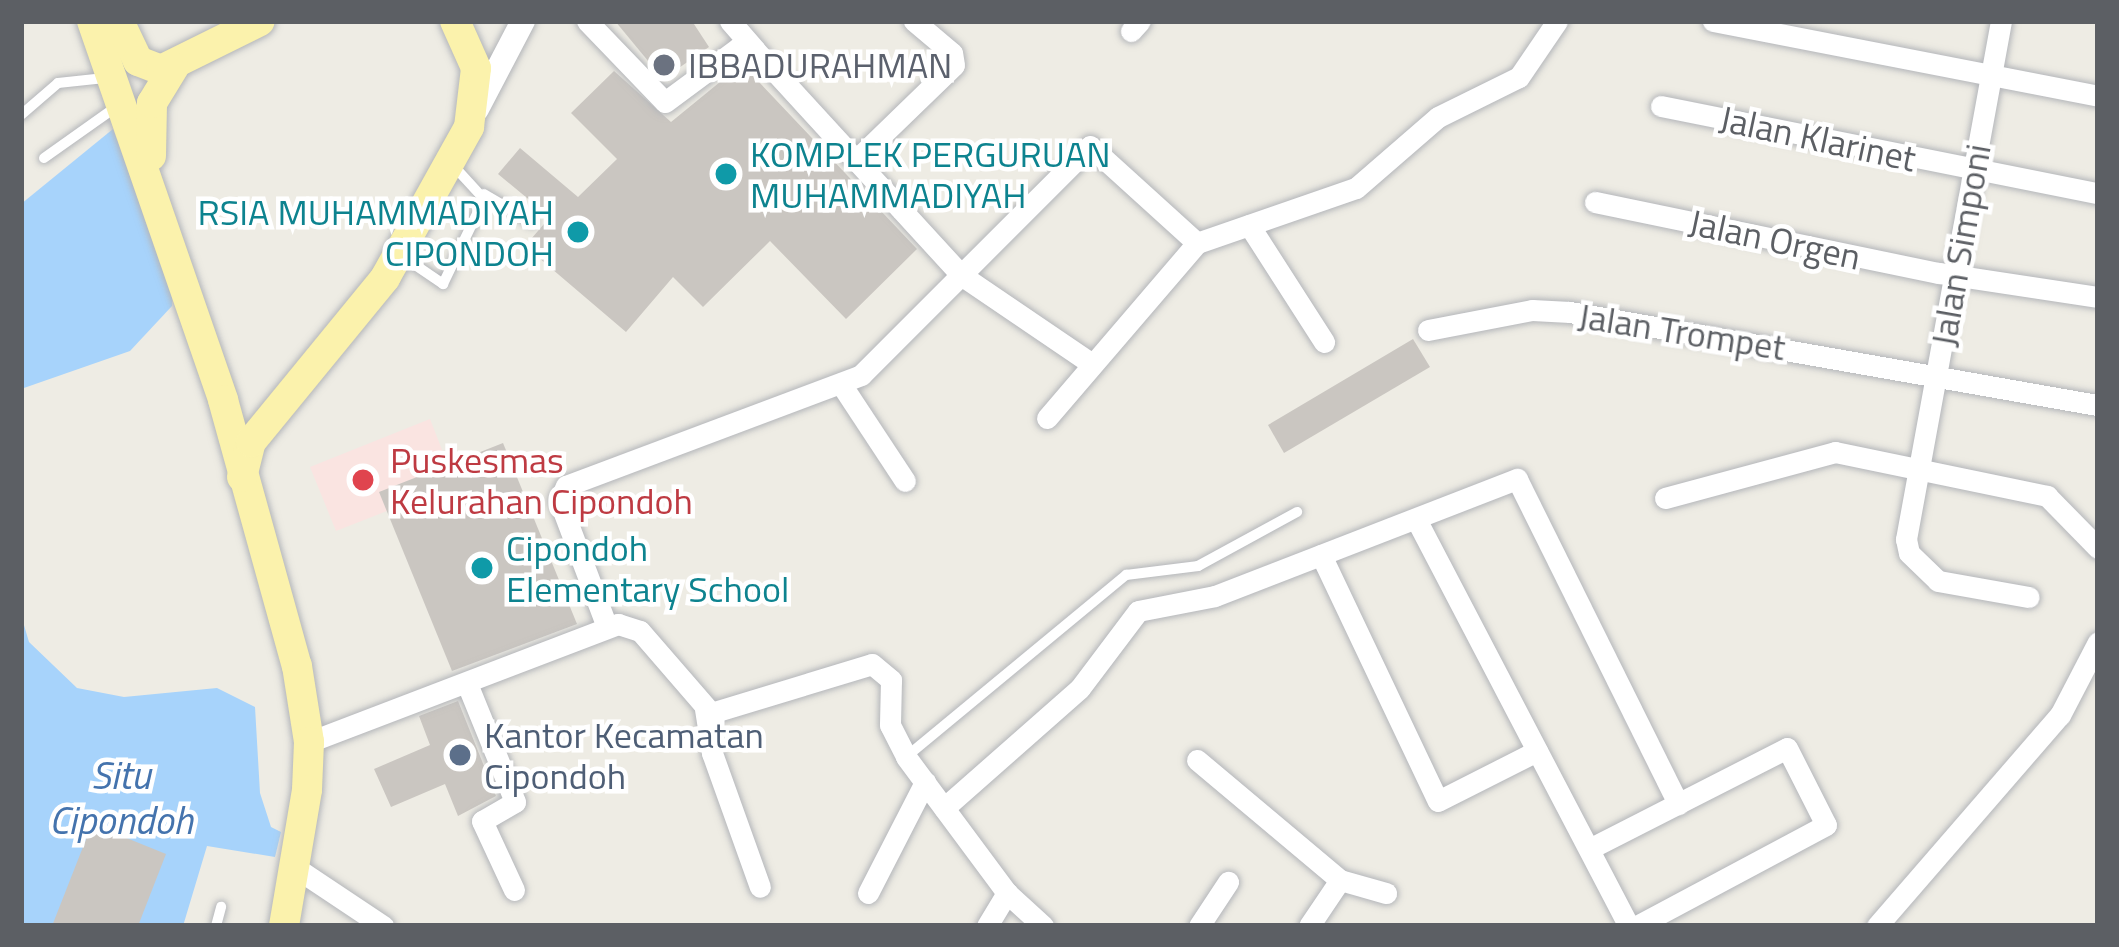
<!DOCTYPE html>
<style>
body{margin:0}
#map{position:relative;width:2119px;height:947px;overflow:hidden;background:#eeece4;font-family:"Titillium Web",sans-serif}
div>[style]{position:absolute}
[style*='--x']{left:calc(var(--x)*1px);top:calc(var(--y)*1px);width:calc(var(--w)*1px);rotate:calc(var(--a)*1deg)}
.medical>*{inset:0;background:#fae4e1}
.water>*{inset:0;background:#a7d3fb}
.building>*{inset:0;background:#cac6c1}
.roads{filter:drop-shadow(0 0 3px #b4b6ba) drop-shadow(0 0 3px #b4b6ba)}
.service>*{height:10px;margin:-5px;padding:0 5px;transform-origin:5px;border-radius:5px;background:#fff}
.minor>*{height:21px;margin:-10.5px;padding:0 10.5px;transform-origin:10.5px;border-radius:10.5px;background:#fff}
.tertiary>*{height:24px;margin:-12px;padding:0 12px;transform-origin:12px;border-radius:12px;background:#fff}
.primary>*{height:30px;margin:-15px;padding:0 15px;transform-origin:15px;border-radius:15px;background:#fbf2ac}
.dots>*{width:33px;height:33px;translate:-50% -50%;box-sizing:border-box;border:6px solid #fff;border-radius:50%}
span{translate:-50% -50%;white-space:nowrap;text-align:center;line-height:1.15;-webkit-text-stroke:9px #fff;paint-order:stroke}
.worship-label{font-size:36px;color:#5b616d}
.left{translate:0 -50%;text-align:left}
.street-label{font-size:36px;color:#5c5f64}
.culture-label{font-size:36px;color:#0d838f}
.right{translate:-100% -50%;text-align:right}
.health-label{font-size:36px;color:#be3a42}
.service-label{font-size:36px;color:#4e5e75}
.water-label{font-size:39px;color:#4473ad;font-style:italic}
.frame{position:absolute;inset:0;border:24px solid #5c5f64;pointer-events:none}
</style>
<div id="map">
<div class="medical">
<i style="clip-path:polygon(430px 419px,448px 465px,380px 492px,387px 511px,336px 531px,310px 467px)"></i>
</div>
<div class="water">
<i style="clip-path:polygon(113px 129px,173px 291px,172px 306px,130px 351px,21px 389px,21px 204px)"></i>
<i style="clip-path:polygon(21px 615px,29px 642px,77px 688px,124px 697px,217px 688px,255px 707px,260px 793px,271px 827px,281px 832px,275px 857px,207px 846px,183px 926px,21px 926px)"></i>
</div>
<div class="building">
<i style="clip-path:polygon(615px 21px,692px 21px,709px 47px,663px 79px)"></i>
<i style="clip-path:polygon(742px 64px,917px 249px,846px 319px,770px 241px,703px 307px,673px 277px,626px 332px,525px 246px,550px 217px,498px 174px,520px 148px,578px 197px,617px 159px,571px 113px,614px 71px,671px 122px)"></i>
<i style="clip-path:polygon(1413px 339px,1430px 367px,1284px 453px,1268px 425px)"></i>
<i style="clip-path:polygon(503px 443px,577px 624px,452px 671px,379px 492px)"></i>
<i style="clip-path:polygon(458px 701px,496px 796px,458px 816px,445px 784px,391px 807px,374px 769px,430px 745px,419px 716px)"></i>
<i style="clip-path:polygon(92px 824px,166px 854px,138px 926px,52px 926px)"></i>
</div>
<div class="roads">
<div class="service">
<i style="--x:21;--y:115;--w:49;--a:-40.9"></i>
<i style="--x:58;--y:83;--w:47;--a:-6.1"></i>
<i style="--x:44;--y:158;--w:88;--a:-35.3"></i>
<i style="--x:484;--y:194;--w:56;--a:30.3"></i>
<i style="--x:402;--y:256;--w:50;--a:34.3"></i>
<i style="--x:443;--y:284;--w:94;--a:-64.2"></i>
<i style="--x:484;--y:199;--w:46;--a:-132.4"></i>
<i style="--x:906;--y:757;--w:286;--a:-39.6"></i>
<i style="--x:1126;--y:575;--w:73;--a:-7.1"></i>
<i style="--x:1198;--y:566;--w:113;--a:-28.6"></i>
<i style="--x:216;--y:926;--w:20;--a:-75"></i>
</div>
<div class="minor">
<i style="--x:587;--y:21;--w:112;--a:46.1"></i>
<i style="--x:665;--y:102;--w:91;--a:-36.5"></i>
<i style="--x:738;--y:48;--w:17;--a:7"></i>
<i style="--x:755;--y:50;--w:305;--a:47.5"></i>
<i style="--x:961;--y:275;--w:182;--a:-45"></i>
<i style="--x:1090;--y:146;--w:144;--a:42.2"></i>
<i style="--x:730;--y:21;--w:38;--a:49"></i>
<i style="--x:1713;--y:21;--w:392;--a:11"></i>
<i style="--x:2001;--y:21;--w:527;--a:100.39"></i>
<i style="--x:1906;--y:539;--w:14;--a:78"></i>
<i style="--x:1909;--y:553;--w:40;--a:44"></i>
<i style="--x:1938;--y:581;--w:92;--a:10"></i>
<i style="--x:1131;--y:31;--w:13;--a:-48"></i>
<i style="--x:1661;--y:106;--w:446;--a:11.3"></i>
<i style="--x:856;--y:160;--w:136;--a:-44.1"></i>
<i style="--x:954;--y:65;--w:12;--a:-99"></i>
<i style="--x:952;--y:53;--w:50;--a:-139.9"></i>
<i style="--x:1595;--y:202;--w:351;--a:11.7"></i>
<i style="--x:1939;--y:273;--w:161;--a:8.6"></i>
<i style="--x:1249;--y:225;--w:139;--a:57.3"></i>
<i style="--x:1428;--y:330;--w:106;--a:-10.9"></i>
<i style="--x:1532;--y:310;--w:38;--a:3"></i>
<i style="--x:1570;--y:312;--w:535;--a:10.01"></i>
<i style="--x:841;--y:384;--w:116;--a:56.6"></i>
<i style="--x:1047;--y:418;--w:230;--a:-49.4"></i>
<i style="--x:1197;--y:243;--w:168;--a:-19.1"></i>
<i style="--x:1356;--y:188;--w:108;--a:-40.9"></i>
<i style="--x:1438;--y:117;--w:90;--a:-26.3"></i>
<i style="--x:1519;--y:77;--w:68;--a:-55.8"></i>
<i style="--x:1665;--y:498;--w:176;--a:-15.1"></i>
<i style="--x:1835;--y:452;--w:217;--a:11.7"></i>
<i style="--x:2047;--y:496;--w:73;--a:45.6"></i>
<i style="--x:1416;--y:519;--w:459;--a:62.4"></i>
<i style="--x:1321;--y:555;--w:272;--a:64.6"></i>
<i style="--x:1438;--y:801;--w:111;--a:-26.8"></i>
<i style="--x:607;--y:627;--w:136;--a:-110.7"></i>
<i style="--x:559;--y:500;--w:16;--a:-63"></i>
<i style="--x:566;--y:486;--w:315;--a:-20.6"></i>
<i style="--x:861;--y:375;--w:141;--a:-45"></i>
<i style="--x:961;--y:275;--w:158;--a:34.2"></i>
<i style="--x:468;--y:686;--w:125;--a:67.9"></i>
<i style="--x:515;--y:802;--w:38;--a:150"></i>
<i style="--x:482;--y:821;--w:76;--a:65.1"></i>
<i style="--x:705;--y:709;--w:45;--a:81"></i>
<i style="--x:712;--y:753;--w:142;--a:70.3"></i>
<i style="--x:309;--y:742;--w:331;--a:-20.9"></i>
<i style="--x:618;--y:624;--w:23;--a:18"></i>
<i style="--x:640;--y:631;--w:108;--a:49.1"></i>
<i style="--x:711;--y:713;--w:168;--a:-16.9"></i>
<i style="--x:872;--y:664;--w:25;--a:40"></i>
<i style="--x:891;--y:680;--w:45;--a:91.3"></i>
<i style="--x:890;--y:725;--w:36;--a:63"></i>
<i style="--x:906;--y:757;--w:169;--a:53.4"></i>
<i style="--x:1007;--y:893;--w:49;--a:42.5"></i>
<i style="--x:1197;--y:760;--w:187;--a:40"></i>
<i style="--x:1340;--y:880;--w:55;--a:124"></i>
<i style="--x:944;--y:808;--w:181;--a:-41.4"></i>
<i style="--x:1080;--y:688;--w:96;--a:-53"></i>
<i style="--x:1138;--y:611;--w:78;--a:-11"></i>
<i style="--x:1215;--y:596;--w:324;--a:-21.2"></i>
<i style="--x:1517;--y:479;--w:363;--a:63.6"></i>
<i style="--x:1589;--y:849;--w:222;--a:-27"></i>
<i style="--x:1787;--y:748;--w:86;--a:63.1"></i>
<i style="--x:1826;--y:825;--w:214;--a:151.9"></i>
<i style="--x:296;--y:868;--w:105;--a:33.7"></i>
<i style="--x:1340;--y:880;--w:48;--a:15.8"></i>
<i style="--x:868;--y:893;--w:125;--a:-62.8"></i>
<i style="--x:987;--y:926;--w:39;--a:-59"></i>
<i style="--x:1199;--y:926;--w:53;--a:-56.6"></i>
<i style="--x:1877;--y:926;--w:279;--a:-49.1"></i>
<i style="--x:2060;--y:715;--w:82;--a:-62.5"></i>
</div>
<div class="tertiary">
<i style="--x:477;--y:109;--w:99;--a:-62.4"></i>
</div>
<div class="primary">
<i style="--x:92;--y:21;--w:401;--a:70.9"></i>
<i style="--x:223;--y:400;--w:276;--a:74.5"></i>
<i style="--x:297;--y:666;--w:77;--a:81"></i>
<i style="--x:309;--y:742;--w:48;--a:92.4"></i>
<i style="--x:307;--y:790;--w:138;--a:99.6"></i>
<i style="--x:119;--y:21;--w:44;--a:64.6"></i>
<i style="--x:138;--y:61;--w:25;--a:21"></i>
<i style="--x:161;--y:70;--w:110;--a:-26.3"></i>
<i style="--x:151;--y:156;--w:53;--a:-88.9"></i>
<i style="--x:152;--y:103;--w:42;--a:-58.6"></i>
<i style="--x:242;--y:477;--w:36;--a:-76"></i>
<i style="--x:251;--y:442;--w:212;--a:-50.7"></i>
<i style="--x:385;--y:278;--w:173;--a:-60.9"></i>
<i style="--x:469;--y:127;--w:59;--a:-83.2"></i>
<i style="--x:476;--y:68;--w:51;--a:-114.1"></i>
</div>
</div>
<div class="dots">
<i style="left:664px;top:65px;background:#6b7280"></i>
<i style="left:726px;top:174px;background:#0f9aa8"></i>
<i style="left:578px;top:232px;background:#0f9aa8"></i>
<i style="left:363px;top:480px;background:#e0444e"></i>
<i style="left:482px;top:568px;background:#0f9aa8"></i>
<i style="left:460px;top:755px;background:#5c6f8a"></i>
</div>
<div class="worship-label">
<span class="left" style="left:688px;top:65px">IBBADURAHMAN</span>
</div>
<div class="street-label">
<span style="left:1818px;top:138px;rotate:12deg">Jalan Klarinet</span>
<span style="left:1775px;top:239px;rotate:12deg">Jalan Orgen</span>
<span style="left:1960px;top:245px;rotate:-80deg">Jalan Simponi</span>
<span style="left:1682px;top:331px;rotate:9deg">Jalan Trompet</span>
</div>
<div class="culture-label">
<span class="left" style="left:750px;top:174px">KOMPLEK PERGURUAN<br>MUHAMMADIYAH</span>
<span class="right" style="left:554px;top:232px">RSIA MUHAMMADIYAH<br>CIPONDOH</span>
<span class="left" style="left:506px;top:568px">Cipondoh<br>Elementary School</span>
</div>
<div class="health-label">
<span class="left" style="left:390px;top:480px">Puskesmas<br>Kelurahan Cipondoh</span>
</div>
<div class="service-label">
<span class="left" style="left:484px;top:755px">Kantor Kecamatan<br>Cipondoh</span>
</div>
<div class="water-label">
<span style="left:121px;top:798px">Situ<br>Cipondoh</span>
</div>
<div class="frame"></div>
</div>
